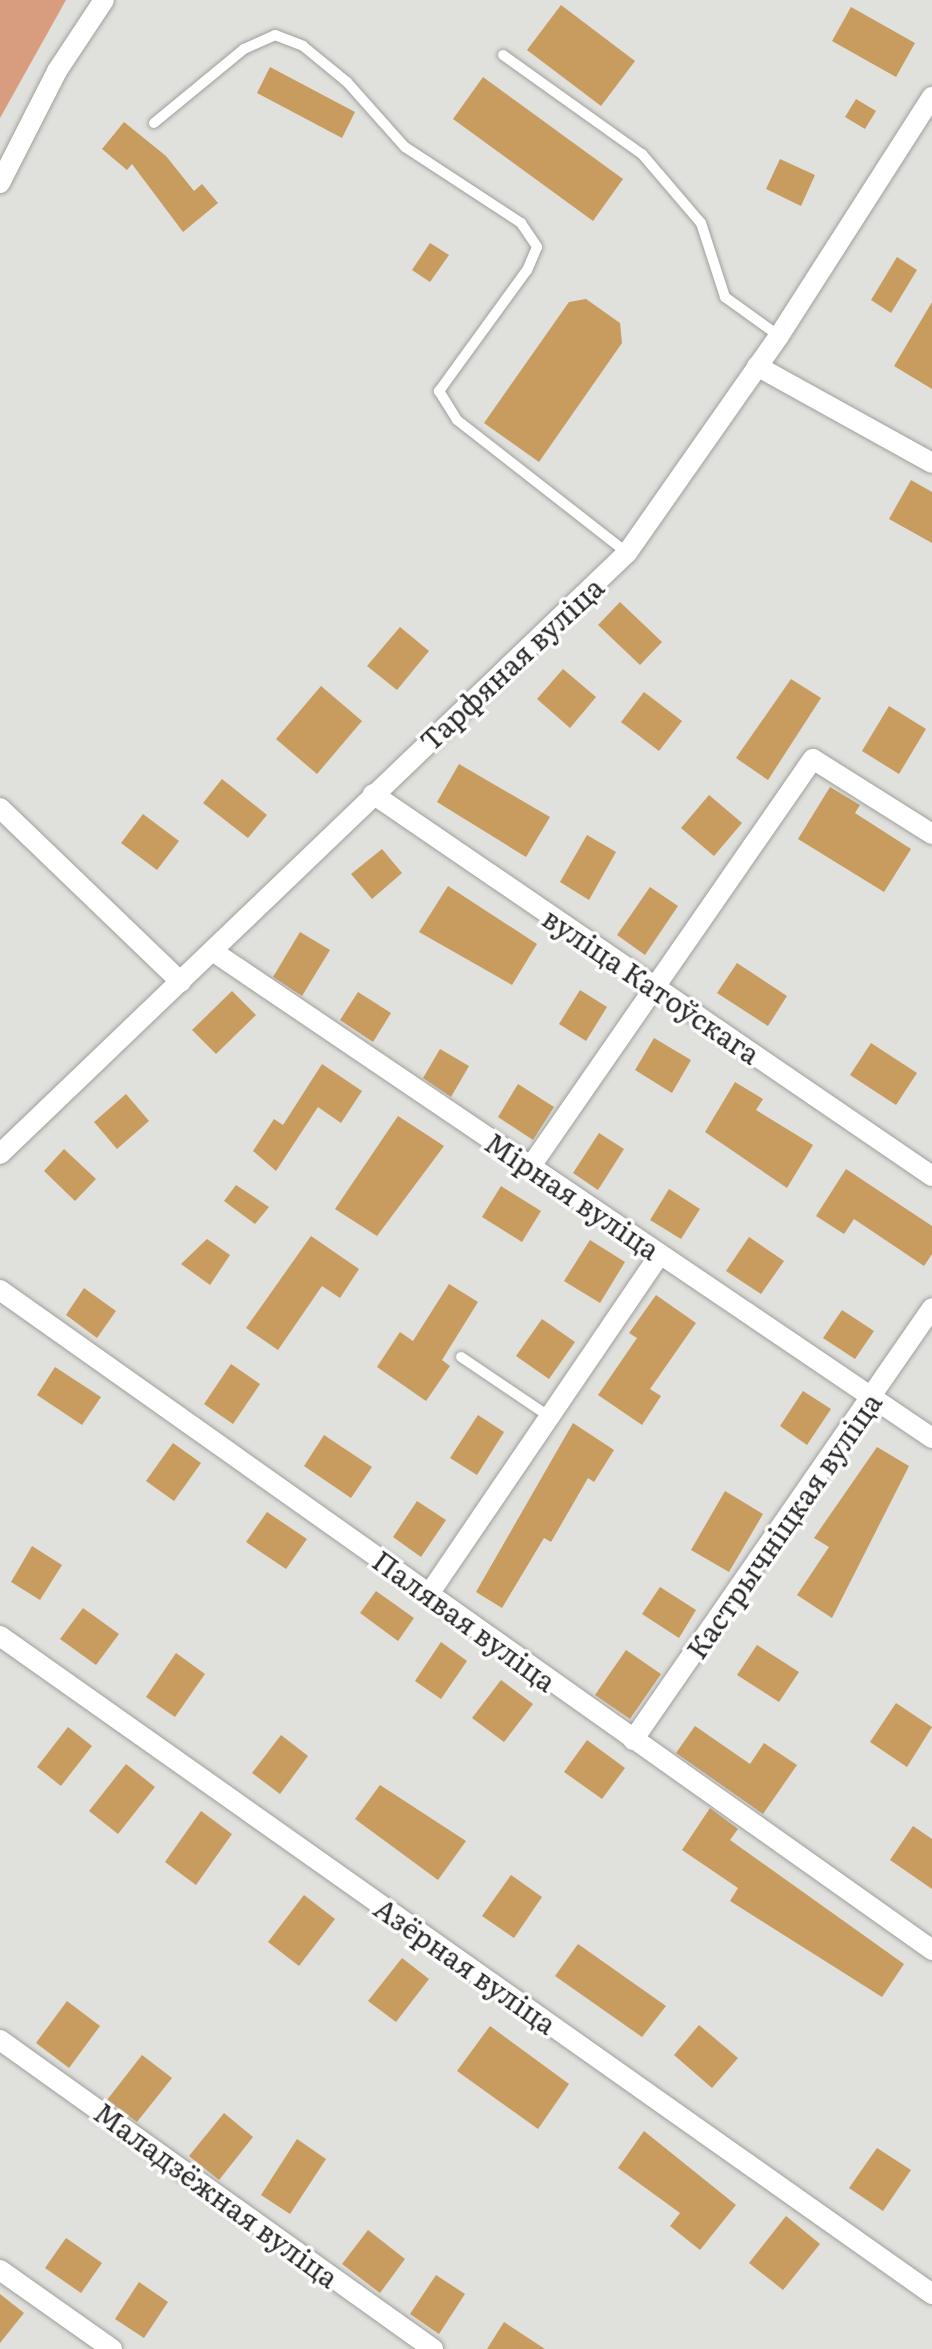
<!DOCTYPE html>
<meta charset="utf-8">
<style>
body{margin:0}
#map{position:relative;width:932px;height:2349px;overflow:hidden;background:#e0e0dc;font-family:Literata,serif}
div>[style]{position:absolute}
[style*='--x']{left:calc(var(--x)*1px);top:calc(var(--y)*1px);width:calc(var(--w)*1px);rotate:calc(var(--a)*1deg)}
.green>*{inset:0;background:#d89d7f}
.building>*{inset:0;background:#c89c5f}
.roads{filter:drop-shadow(0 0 2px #a09f9c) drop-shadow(0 0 2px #a09f9c)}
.lane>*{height:10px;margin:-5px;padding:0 5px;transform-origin:5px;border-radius:5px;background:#fff}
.street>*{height:20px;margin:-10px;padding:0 10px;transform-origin:10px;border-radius:10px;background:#fff}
span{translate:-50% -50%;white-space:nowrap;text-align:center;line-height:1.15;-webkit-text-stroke:7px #fff;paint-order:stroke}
.street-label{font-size:28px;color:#2b2a29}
</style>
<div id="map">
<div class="green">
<i style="clip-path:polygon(0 0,66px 0,0 118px)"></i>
</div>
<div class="building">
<i style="clip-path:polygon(561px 5px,635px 61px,601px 106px,527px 50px)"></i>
<i style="clip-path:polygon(851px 7px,915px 43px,896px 77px,832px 41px)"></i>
<i style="clip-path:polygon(270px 67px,355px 112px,342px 138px,257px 93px)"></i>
<i style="clip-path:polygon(483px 77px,623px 179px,593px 221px,453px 119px)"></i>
<i style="clip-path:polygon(856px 99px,876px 111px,865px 129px,845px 117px)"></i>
<i style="clip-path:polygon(124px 122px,166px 156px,194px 191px,202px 184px,218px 203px,183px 232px,132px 164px,127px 170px,102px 149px)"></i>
<i style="clip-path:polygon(780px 159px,815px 175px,801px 206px,766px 189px)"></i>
<i style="clip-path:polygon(430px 243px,449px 255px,430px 282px,412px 270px)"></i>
<i style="clip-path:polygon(897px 257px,917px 270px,891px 313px,871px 300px)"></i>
<i style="clip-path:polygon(586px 299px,620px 323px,622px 343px,539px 462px,484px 423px,569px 302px)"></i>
<i style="clip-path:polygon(932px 302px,932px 389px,894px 366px)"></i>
<i style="clip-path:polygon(911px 480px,932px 492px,932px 543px,889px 519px)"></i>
<i style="clip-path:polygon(620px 602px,662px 642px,640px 665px,598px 625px)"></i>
<i style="clip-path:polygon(400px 627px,429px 651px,397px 690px,367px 666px)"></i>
<i style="clip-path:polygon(563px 669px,596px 697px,570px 728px,537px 699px)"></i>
<i style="clip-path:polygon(791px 679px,821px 698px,768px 780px,736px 758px)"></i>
<i style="clip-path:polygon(321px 686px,362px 721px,317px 774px,276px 739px)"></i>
<i style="clip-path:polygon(644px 692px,682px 721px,659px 751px,621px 722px)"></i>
<i style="clip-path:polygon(889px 706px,926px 729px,899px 774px,862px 751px)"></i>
<i style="clip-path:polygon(459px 764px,550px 817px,526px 857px,437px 802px)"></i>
<i style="clip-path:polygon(222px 779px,267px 815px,248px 838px,203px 803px)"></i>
<i style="clip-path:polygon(830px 787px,860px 805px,855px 813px,911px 849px,884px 892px,798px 839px)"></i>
<i style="clip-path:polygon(709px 795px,742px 823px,714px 856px,681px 828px)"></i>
<i style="clip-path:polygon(143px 814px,179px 841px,157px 870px,121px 843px)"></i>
<i style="clip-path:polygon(587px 835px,616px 852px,589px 900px,560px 882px)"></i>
<i style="clip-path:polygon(382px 849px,402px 873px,372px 899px,351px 874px)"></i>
<i style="clip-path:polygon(448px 886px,537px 944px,512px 985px,419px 932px)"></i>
<i style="clip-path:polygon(650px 887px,678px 906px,645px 955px,617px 935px)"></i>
<i style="clip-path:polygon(300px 932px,330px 950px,302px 996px,273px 977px)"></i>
<i style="clip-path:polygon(737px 963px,787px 996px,768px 1026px,717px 993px)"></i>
<i style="clip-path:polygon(580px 990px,607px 1007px,586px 1041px,559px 1024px)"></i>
<i style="clip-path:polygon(232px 991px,256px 1015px,216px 1054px,192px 1030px)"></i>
<i style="clip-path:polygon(358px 992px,391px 1013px,373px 1042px,340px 1020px)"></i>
<i style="clip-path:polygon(654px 1038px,691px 1060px,672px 1093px,635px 1070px)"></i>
<i style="clip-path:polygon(871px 1043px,917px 1073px,896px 1105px,850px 1075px)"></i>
<i style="clip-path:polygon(440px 1049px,469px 1066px,451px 1097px,423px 1078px)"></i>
<i style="clip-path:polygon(322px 1064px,362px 1091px,341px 1123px,318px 1107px,276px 1171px,253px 1151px,274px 1119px,283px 1125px)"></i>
<i style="clip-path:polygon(735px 1082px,763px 1099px,756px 1110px,813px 1145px,787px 1188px,705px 1132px)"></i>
<i style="clip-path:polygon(518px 1084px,554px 1107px,533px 1140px,498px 1117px)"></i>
<i style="clip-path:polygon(126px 1094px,149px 1121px,117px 1149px,94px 1122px)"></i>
<i style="clip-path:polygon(398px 1116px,444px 1146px,377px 1236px,335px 1209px)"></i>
<i style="clip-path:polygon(599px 1133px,624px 1149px,598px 1190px,573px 1173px)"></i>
<i style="clip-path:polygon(64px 1149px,96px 1179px,75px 1201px,44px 1171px)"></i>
<i style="clip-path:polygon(846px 1169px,932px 1226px,932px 1254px,924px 1266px,854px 1219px,844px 1234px,816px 1216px)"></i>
<i style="clip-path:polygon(236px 1185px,269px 1207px,255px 1224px,224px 1201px)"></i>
<i style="clip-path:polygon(501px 1186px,541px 1211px,522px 1242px,482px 1217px)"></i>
<i style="clip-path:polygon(669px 1189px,700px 1209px,681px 1239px,650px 1220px)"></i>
<i style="clip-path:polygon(311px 1236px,359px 1269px,340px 1298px,322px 1286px,278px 1350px,246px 1328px)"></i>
<i style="clip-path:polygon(749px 1237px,784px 1261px,761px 1294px,726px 1271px)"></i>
<i style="clip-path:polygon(207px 1239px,230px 1255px,210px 1285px,181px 1264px)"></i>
<i style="clip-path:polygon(590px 1240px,625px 1262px,600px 1303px,564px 1281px)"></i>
<i style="clip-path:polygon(449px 1284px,478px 1302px,442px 1360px,450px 1366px,426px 1401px,377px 1367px,400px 1332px,413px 1341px)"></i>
<i style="clip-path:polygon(84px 1288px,116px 1311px,97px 1338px,66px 1315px)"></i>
<i style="clip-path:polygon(656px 1295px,696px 1323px,650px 1389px,661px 1396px,642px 1425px,598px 1395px,637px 1338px,629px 1333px)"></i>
<i style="clip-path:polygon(842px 1310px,874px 1331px,855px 1359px,823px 1338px)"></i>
<i style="clip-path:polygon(542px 1319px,575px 1342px,549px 1379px,516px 1356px)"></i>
<i style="clip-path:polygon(231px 1364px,260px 1384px,233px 1424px,204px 1404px)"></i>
<i style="clip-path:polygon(55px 1367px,101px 1397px,82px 1425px,37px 1395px)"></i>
<i style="clip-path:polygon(803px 1391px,831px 1409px,807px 1445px,780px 1426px)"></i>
<i style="clip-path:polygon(478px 1415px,504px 1432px,477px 1475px,450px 1458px)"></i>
<i style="clip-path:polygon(573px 1423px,614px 1450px,594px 1482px,588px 1478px,551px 1542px,544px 1538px,502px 1608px,476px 1592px)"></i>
<i style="clip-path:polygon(324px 1435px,372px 1467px,351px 1498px,304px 1466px)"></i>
<i style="clip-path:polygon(173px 1443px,201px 1463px,174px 1501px,146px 1481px)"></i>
<i style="clip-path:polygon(877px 1447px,909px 1466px,832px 1618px,797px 1595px,829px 1547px,814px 1538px)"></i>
<i style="clip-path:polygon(725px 1491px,763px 1514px,729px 1572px,691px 1550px)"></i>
<i style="clip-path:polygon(417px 1501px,446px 1520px,421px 1557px,393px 1537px)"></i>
<i style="clip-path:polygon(267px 1512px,307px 1539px,286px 1569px,246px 1542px)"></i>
<i style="clip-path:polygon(32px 1546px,62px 1565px,40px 1600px,11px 1582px)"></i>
<i style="clip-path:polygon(660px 1587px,696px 1610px,679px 1638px,642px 1614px)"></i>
<i style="clip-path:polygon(376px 1591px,414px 1618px,398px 1641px,360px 1613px)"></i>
<i style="clip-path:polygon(83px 1608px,119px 1634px,96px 1665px,60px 1639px)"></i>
<i style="clip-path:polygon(441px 1642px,467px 1661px,441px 1699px,415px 1681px)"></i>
<i style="clip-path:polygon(757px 1645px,799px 1672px,779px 1702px,737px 1675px)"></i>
<i style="clip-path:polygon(626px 1650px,661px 1674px,630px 1719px,595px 1695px)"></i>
<i style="clip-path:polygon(176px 1653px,205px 1674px,175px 1717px,146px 1697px)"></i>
<i style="clip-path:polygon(501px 1680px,533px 1704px,504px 1742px,472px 1718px)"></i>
<i style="clip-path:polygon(896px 1703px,932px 1727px,907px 1767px,870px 1742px)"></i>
<i style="clip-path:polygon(695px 1726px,750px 1764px,764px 1743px,797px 1765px,763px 1814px,676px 1753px)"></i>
<i style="clip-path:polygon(68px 1727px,92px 1746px,61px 1786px,37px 1767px)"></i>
<i style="clip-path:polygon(281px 1735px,308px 1756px,280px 1794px,252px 1773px)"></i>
<i style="clip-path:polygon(587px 1740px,625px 1768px,602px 1799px,564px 1772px)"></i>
<i style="clip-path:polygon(126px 1764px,155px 1787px,118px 1834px,89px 1811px)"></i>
<i style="clip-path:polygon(380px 1785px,466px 1841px,438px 1880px,355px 1819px)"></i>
<i style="clip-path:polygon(710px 1808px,738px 1829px,730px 1840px,904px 1964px,882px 1997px,730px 1901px,738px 1888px,682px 1850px)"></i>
<i style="clip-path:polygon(201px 1811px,232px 1834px,196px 1885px,165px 1862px)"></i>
<i style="clip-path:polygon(913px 1826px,932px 1839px,932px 1889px,890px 1860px)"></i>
<i style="clip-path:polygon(511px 1875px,542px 1897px,514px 1938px,482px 1916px)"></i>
<i style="clip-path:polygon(304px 1895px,335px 1919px,299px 1966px,268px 1942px)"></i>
<i style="clip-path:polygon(578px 1944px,666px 2006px,642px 2037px,555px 1976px)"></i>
<i style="clip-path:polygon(402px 1958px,429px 1979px,396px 2022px,368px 2001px)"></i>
<i style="clip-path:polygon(67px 2001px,100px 2026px,69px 2068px,36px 2043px)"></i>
<i style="clip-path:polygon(699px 2025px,738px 2058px,712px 2088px,674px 2055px)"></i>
<i style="clip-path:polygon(490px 2026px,569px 2084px,538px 2129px,457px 2071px)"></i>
<i style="clip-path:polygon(142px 2055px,172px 2078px,137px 2122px,107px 2100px)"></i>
<i style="clip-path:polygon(224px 2113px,253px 2137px,219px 2180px,189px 2156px)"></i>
<i style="clip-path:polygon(644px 2131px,736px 2205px,700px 2250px,670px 2226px,680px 2213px,618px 2168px)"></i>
<i style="clip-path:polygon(297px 2139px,326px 2159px,290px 2214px,261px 2195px)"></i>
<i style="clip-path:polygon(877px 2148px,911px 2170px,883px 2211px,849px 2188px)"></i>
<i style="clip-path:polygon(786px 2216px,820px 2244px,783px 2290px,749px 2263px)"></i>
<i style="clip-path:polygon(368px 2230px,405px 2259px,380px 2293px,342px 2264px)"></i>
<i style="clip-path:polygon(66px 2238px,102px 2263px,81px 2293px,45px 2268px)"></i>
<i style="clip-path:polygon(436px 2275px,465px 2294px,439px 2334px,410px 2314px)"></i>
<i style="clip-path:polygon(139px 2282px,168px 2302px,144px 2338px,115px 2319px)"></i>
<i style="clip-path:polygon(0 2294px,24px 2313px,0 2343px)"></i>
<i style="clip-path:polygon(504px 2322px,545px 2349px,487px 2349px)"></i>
</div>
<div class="roads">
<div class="lane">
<i style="--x:503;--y:55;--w:171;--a:35.5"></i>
<i style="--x:642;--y:154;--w:91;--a:49.5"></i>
<i style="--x:701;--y:223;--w:78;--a:72"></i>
<i style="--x:725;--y:297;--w:67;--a:35.8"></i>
<i style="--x:154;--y:123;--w:117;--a:-39.4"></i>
<i style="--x:244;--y:49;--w:34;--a:-24"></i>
<i style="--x:275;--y:35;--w:30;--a:21"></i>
<i style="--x:303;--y:46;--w:57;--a:39.3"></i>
<i style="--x:347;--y:82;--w:87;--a:48.3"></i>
<i style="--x:405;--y:147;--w:139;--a:33.2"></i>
<i style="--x:521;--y:223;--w:29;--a:56"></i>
<i style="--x:537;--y:247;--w:25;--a:113"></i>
<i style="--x:527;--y:270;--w:150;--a:126"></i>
<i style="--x:439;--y:391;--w:34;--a:58"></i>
<i style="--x:457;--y:420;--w:216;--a:38"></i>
<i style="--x:461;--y:1357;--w:107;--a:34"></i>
</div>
<div class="street">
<i style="--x:0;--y:183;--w:126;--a:-63"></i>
<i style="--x:57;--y:71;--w:85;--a:-56.5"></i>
<i style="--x:757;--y:366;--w:200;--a:29"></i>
<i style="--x:373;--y:794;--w:677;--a:34.35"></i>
<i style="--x:0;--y:808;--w:251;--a:43.9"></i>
<i style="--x:214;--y:952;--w:867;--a:34.09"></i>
<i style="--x:0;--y:1154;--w:869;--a:-43.79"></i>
<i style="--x:627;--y:553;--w:265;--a:-55"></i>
<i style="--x:779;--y:336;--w:284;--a:-57.4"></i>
<i style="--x:531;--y:1166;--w:495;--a:-55.3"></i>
<i style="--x:813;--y:759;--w:141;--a:32.2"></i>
<i style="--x:0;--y:1290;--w:1142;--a:35.3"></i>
<i style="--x:429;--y:1594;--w:411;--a:-55.8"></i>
<i style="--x:0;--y:1636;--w:1141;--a:35.22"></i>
<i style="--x:633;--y:1740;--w:525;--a:-55.31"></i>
<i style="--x:0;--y:2040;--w:532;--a:35.51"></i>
<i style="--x:0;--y:2270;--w:137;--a:35.2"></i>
</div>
</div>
<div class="street-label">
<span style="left:511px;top:663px;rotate:-43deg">Тарфяная вуліца</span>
<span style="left:652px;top:985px;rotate:34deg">вуліца Катоўскага</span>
<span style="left:573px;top:1195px;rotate:34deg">Мірная вуліца</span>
<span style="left:783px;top:1525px;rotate:-55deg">Кастрычніцкая вуліца</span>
<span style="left:465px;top:1620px;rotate:36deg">Палявая вуліца</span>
<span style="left:466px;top:1965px;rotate:35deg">Азёрная вуліца</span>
<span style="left:217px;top:2194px;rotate:36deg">Маладзёжная вуліца</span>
</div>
</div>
